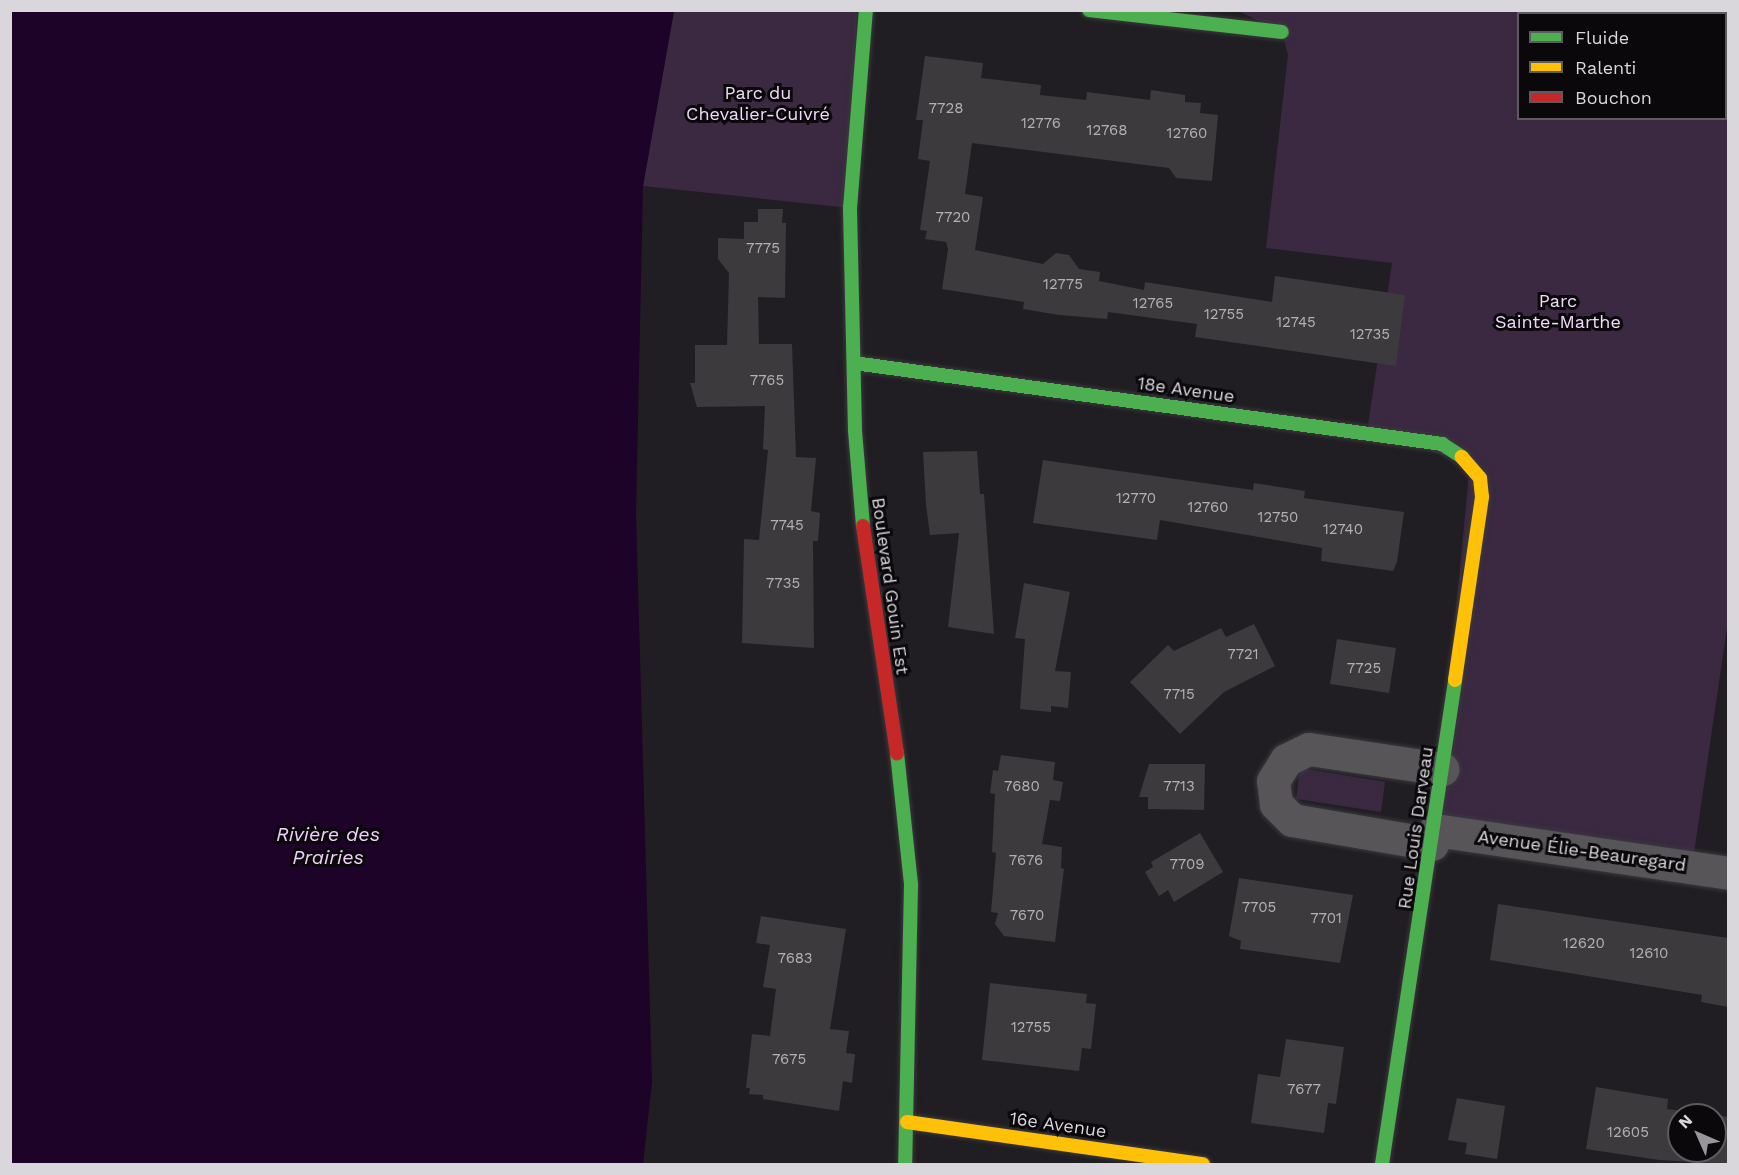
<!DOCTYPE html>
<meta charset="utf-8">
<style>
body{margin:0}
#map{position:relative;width:1739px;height:1175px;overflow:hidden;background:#201e22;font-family:"Work Sans",sans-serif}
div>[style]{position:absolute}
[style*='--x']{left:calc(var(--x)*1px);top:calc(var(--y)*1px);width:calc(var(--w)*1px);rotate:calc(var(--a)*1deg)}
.green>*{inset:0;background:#3a2941}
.water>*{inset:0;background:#1d0327}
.building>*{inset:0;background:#3c3a3d}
.roads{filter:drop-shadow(0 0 2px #3b393d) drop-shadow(0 0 2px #3b393d)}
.street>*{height:33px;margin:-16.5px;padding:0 16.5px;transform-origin:16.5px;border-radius:16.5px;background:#575558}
.fast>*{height:14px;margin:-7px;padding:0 7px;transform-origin:7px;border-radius:7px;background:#4caf50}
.slow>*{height:14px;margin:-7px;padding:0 7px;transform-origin:7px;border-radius:7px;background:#ffc107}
.jam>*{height:14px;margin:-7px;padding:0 7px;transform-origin:7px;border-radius:7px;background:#c62828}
span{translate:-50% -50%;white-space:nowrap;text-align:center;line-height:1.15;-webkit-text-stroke:6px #0a080b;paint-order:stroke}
.number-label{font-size:15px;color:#b2b0b4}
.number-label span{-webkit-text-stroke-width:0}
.park-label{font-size:18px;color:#efdbf8}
.street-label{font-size:18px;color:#d9d7db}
.water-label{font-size:20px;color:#efd0fc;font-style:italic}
.frame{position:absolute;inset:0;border:12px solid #d9d7db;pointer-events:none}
.legend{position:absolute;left:1517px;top:12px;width:210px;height:108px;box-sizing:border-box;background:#0a080b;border:2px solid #5d5b5e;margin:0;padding:8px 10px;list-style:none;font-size:18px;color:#d9d7db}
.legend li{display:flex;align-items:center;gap:12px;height:30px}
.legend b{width:30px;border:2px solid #5d5b5e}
.north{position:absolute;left:1667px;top:1103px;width:60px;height:60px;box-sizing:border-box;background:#0a080b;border:2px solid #5d5b5e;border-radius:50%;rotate:315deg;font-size:16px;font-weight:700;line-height:24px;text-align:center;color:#d9d7db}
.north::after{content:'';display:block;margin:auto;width:21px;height:27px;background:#98969a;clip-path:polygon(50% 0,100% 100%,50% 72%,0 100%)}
</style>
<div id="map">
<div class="green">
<i style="clip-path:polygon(evenodd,1236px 10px,1728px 11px,1728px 621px,1692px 867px,1435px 830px,1470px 463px,1367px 432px,1392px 263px,1266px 248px,1288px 55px,1282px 32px,1236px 10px,1518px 14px,1726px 14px,1726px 118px,1518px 118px,1518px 14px)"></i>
<i style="clip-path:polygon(674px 11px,857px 11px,850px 208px,643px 186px)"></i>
<i style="clip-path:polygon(1300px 768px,1385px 782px,1381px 812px,1296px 799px)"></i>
</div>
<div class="water">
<i style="clip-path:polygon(10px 11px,674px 11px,643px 186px,636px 513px,652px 1082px,643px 1164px,11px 1164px)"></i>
</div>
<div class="building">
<i style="clip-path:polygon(925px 56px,983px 63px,981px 78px,1041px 85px,1040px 95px,1086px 100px,1087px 92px,1150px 100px,1151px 90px,1185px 95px,1185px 102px,1201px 103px,1200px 113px,1218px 115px,1212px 181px,1176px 178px,1169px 168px,972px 143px,965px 194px,983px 197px,975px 250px,1043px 264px,1056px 253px,1069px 255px,1079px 269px,1100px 272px,1099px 281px,1144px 290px,1145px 282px,1272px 302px,1275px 276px,1405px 295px,1396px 366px,1195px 337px,1197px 324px,1108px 312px,1107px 319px,1059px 315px,1023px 309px,1024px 302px,942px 289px,948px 249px,946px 242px,925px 239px,927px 231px,920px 230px,930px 161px,918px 159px,923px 120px,916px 120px)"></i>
<i style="clip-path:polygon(758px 209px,783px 209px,782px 223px,786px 223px,785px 298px,758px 297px,759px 344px,792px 344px,796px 457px,816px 458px,811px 511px,820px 513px,818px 541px,813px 541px,814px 648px,742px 643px,744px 539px,759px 540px,768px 450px,763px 449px,765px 406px,697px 407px,690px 383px,695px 383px,695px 345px,727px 345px,729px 273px,718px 259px,718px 238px,744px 239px,744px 222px,758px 222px)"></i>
<i style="clip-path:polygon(977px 451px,980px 494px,984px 494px,994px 634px,948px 627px,959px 533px,930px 535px,926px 505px,923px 452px)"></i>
<i style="clip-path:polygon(1043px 460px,1253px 490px,1254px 483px,1305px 491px,1304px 498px,1404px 512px,1397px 562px,1393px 571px,1321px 561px,1322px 548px,1160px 520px,1157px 540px,1033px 523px)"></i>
<i style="clip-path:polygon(1024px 583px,1070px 592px,1055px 671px,1071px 672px,1068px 708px,1051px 706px,1051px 712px,1020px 709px,1025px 639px,1015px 638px)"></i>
<i style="clip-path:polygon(1254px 624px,1275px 666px,1224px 692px,1180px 734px,1130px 682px,1168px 645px,1174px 651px,1221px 628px,1226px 637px)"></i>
<i style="clip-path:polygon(1337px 639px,1396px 648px,1389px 693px,1330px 684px)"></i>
<i style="clip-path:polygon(1001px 755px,1055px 762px,1053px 780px,1063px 782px,1060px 801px,1050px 800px,1042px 844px,1062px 847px,1061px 868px,1064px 869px,1055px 942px,1004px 936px,995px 924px,998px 913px,991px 912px,996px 853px,992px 852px,995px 794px,990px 793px,993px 770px,998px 771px)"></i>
<i style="clip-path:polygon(1149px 764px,1205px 764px,1204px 810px,1148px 809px,1148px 797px,1139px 797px)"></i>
<i style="clip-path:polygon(1200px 833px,1223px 872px,1174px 902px,1168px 890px,1159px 896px,1145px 872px,1153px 867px,1151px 862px)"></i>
<i style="clip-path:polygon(1239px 878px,1353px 895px,1340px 963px,1240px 949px,1241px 941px,1229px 936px)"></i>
<i style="clip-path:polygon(1498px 904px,1728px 938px,1728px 1007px,1701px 1002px,1702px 995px,1490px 960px)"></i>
<i style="clip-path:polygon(761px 916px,846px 929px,830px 1029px,849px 1031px,846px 1053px,855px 1054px,852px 1083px,843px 1081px,839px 1111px,763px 1099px,763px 1095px,749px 1094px,750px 1088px,746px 1088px,752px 1034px,770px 1036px,776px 989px,763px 987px,770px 945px,756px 943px)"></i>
<i style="clip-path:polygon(990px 983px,1087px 994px,1086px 1003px,1096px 1004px,1091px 1049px,1082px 1048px,1079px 1071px,982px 1060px)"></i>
<i style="clip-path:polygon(1286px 1039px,1344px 1047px,1336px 1104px,1328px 1103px,1324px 1133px,1251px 1123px,1258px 1074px,1280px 1077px)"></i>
<i style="clip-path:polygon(1596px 1087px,1668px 1099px,1667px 1109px,1712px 1115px,1679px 1115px,1679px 1151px,1715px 1151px,1715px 1115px,1728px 1117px,1728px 1164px,1659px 1160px,1586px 1149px)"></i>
<i style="clip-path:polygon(1457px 1098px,1505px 1106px,1497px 1159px,1465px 1154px,1467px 1143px,1448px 1140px)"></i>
</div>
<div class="roads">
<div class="street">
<i style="--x:1435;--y:830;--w:296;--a:8.3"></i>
<i style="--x:1432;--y:844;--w:142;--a:-170.3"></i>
<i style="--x:1292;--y:820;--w:23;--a:-135"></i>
<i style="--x:1276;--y:804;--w:23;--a:-97"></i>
<i style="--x:1273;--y:781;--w:25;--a:-58"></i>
<i style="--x:1286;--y:760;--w:25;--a:-26"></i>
<i style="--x:1309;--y:749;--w:135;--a:8.5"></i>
</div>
<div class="fast">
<i style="--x:1089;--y:10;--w:194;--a:6.5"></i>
<i style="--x:854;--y:363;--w:594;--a:7.84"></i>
<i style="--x:1442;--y:444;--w:24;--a:33"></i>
<i style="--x:863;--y:526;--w:96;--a:-94.8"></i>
<i style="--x:855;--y:430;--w:222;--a:-91.3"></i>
<i style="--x:850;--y:208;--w:199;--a:-85.4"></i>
<i style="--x:897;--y:753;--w:133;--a:83.9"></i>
<i style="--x:911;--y:885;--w:279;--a:91.2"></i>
<i style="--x:1382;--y:1164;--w:489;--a:-81.4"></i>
</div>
<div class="slow">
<i style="--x:1455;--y:680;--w:185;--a:-81.6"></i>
<i style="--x:1482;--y:497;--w:19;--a:-96"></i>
<i style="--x:1480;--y:478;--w:28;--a:-131"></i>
<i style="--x:907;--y:1122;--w:299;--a:8.1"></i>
</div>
<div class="jam">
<i style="--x:863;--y:526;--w:230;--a:81.5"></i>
</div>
</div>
<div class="number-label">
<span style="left:946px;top:109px">7728</span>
<span style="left:1041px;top:124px">12776</span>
<span style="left:1107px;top:131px">12768</span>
<span style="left:1187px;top:134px">12760</span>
<span style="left:953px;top:218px">7720</span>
<span style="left:763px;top:249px">7775</span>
<span style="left:1063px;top:285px">12775</span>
<span style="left:1153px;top:304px">12765</span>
<span style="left:1224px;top:315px">12755</span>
<span style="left:1296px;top:323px">12745</span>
<span style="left:1370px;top:335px">12735</span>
<span style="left:767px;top:381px">7765</span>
<span style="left:1136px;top:499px">12770</span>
<span style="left:1208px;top:508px">12760</span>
<span style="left:1278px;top:518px">12750</span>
<span style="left:787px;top:526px">7745</span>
<span style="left:1343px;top:530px">12740</span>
<span style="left:783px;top:584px">7735</span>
<span style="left:1243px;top:655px">7721</span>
<span style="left:1364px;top:669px">7725</span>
<span style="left:1179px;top:695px">7715</span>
<span style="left:1022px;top:787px">7680</span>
<span style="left:1179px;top:787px">7713</span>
<span style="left:1026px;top:861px">7676</span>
<span style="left:1187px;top:865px">7709</span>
<span style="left:1259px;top:908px">7705</span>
<span style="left:1027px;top:916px">7670</span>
<span style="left:1326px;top:919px">7701</span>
<span style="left:1584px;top:944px">12620</span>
<span style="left:1649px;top:954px">12610</span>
<span style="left:795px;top:959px">7683</span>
<span style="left:1031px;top:1028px">12755</span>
<span style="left:789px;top:1060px">7675</span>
<span style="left:1304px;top:1090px">7677</span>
<span style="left:1628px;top:1133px">12605</span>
</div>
<div class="park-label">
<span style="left:758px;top:104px">Parc du<br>Chevalier-Cuivré</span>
<span style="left:1558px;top:312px">Parc<br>Sainte-Marthe</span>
</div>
<div class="street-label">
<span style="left:1186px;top:390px;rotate:8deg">18e Avenue</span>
<span style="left:890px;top:586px;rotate:82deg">Boulevard Gouin Est</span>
<span style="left:1416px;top:828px;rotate:-82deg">Rue Louis Darveau</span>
<span style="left:1582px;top:851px;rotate:8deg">Avenue Élie-Beauregard</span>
<span style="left:1058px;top:1125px;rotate:8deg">16e Avenue</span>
</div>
<div class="water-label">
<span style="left:328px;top:846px">Rivière des<br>Prairies</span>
</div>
<div class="frame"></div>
<ul class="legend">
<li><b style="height:8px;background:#4caf50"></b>Fluide</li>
<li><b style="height:8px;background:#ffc107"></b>Ralenti</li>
<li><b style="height:8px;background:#c62828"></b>Bouchon</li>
</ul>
<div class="north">N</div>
</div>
